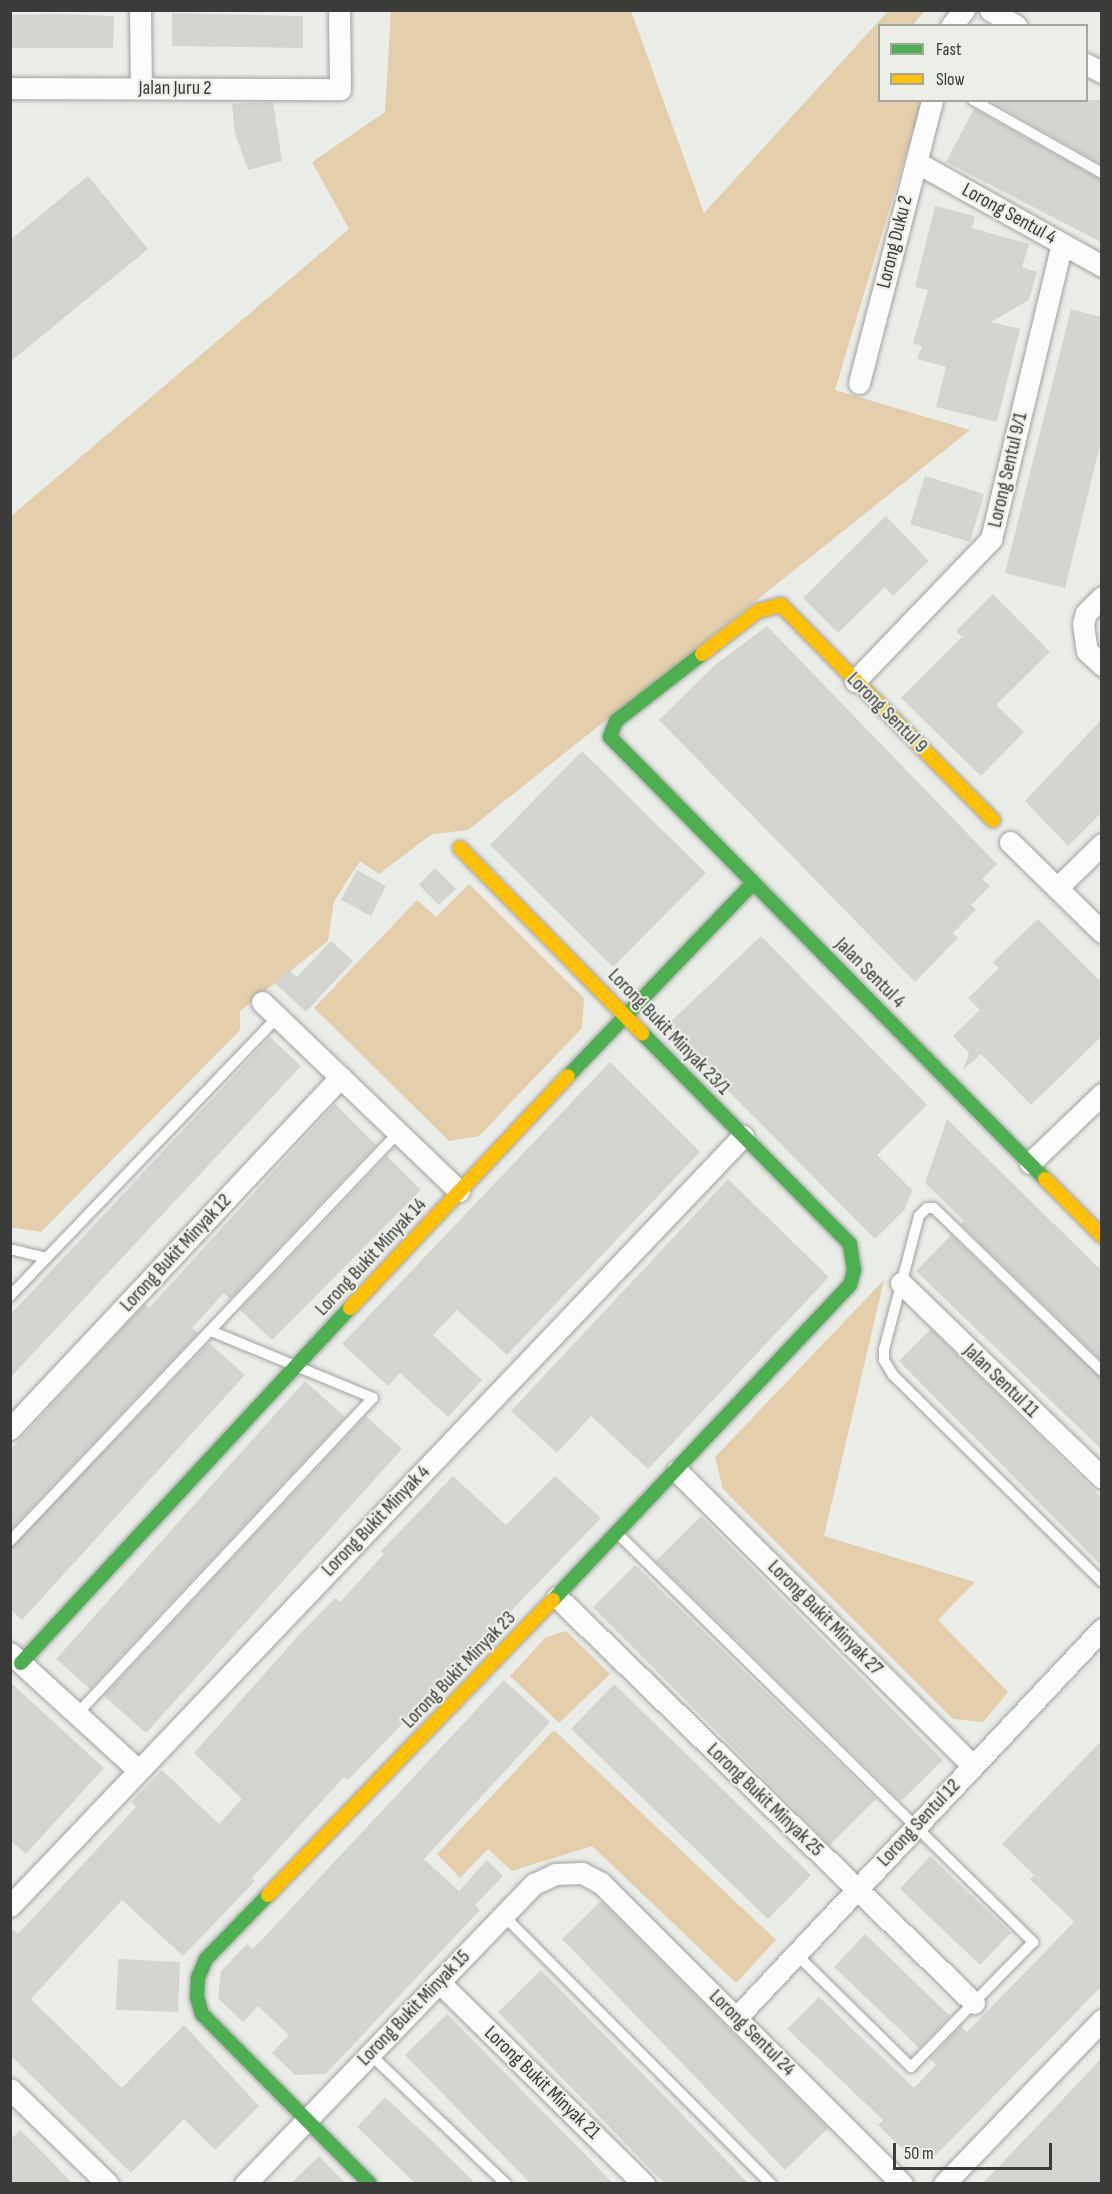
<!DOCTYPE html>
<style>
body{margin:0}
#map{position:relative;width:1112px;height:2194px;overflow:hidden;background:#ebede9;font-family:"Sofia Sans Condensed",sans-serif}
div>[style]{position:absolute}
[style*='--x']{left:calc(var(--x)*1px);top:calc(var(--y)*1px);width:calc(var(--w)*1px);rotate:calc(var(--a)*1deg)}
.green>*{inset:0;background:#e4ceac}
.building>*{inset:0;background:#d4d5d1}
.roads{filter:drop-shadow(0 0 2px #a1a29f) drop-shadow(0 0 2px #a1a29f)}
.lane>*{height:10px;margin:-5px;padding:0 5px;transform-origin:5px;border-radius:5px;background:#fcfcfc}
.street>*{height:21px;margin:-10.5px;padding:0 10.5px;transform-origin:10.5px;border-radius:10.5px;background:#fcfcfc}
.fast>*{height:14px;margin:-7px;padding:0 7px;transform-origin:7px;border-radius:7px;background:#4caf50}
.slow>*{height:14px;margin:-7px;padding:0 7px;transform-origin:7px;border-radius:7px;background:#ffc107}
span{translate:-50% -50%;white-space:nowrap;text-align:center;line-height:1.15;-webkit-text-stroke:4.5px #ebefe7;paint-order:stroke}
.street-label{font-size:20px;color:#3a3c39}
.frame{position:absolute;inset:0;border:12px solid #3a3c39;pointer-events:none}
.legend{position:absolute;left:878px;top:24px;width:210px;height:78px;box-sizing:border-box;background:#ebefe7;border:2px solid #a4a7a1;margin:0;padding:8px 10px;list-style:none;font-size:18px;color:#3a3c39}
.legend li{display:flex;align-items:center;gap:12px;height:30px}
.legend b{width:30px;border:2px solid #a4a7a1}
.scale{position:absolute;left:893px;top:2143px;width:159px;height:27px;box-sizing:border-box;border:3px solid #3a3c39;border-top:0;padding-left:8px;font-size:18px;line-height:21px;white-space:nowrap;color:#3a3c39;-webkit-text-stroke:4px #ebefe7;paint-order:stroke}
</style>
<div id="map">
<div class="green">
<i style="clip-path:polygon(391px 11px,631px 11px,704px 213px,888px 11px,924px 11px,913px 25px,880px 26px,880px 100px,922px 101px,835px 390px,970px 430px,468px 830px,432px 834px,379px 874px,360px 861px,334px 901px,328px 941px,240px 1011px,240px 1030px,41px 1232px,10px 1227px,10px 517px,349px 229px,312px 162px,385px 112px)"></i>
<i style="clip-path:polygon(469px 884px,584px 998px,582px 1028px,479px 1136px,449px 1141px,314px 1008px,417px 900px,436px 917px)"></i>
<i style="clip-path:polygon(884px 1280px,824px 1536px,975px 1582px,938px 1620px,1008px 1692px,983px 1722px,953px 1719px,723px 1489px,715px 1457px)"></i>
<i style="clip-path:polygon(566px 1631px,610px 1674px,559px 1723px,510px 1676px,546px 1637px)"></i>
<i style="clip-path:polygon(554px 1730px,776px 1940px,736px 1983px,592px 1846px,512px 1871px,488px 1849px,460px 1878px,437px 1854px)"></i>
</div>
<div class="building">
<i style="clip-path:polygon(172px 13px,303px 16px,303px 48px,172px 46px)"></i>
<i style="clip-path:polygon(58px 14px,114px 16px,113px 48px,10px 48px,10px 15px)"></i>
<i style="clip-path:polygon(989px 100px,1101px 100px,1101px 164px)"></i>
<i style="clip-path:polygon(273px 102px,282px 161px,248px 170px,235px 133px,232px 104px)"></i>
<i style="clip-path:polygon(974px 109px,1101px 180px,1101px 242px,946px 162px)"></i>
<i style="clip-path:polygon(88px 176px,148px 249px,10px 362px,10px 240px)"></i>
<i style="clip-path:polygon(935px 206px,975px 216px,972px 228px,1029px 244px,1022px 267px,1037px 272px,1029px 300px,991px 322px,1020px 329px,997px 422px,936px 407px,946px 367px,917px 359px,922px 346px,913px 343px,928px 290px,915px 287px)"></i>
<i style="clip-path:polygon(1071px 309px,1101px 317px,1101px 441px,1065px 588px,1005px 573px)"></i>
<i style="clip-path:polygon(925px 476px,984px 494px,970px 542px,910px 524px)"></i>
<i style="clip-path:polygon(886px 516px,929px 561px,893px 596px,885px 587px,838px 633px,803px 598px)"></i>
<i style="clip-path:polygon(993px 594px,1050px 652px,996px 705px,1024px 732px,981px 776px,901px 698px,962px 637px,956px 631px)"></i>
<i style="clip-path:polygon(767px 626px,997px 864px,982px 879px,990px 886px,971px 905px,976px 910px,953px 933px,958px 938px,915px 982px,659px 720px,715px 665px)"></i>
<i style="clip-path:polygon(1101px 720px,1101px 813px,1068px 846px,1025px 801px)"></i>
<i style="clip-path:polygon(582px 751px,706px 873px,613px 967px,490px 845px)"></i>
<i style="clip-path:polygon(435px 868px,456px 889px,439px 905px,419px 885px)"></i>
<i style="clip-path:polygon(357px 870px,386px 886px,371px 916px,341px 900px)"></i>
<i style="clip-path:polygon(1038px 919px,1101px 982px,1101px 1037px,1031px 1105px,981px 1054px,963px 1070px,969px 1053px,953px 1036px,980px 1010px,968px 998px,999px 968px,993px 962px)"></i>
<i style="clip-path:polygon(761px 936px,927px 1105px,877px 1155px,912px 1190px,905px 1209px,875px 1239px,665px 1027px)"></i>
<i style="clip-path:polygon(331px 941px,353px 961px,306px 1012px,275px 983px,288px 969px,297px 977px)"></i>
<i style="clip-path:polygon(270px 1037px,301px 1066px,10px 1378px,10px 1315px)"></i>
<i style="clip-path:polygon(610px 1062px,700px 1152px,507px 1355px,457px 1310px,433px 1335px,482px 1380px,448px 1417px,400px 1373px,388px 1386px,342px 1344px)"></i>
<i style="clip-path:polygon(335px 1104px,376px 1145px,230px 1299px,224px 1293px,192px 1328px,198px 1333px,10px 1530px,10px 1450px,145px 1304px,149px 1308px)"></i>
<i style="clip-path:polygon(947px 1119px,1101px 1270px,1101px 1360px,961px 1224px,964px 1221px,925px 1183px)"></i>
<i style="clip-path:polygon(387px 1156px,421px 1190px,272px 1340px,240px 1310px)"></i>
<i style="clip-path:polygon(728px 1179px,829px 1277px,648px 1469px,591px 1416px,557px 1453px,511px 1411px)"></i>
<i style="clip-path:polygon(951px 1235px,1101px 1378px,1101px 1449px,916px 1271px)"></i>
<i style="clip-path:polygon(931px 1329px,1101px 1497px,1101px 1565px,899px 1361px)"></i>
<i style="clip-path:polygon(209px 1343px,245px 1375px,22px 1620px,10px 1609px,10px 1548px)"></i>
<i style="clip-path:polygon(305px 1381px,345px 1417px,90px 1689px,56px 1659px)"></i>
<i style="clip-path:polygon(366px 1416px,402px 1449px,146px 1733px,104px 1696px)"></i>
<i style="clip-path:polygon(453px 1476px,506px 1525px,555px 1476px,601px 1518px,348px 1780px,344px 1777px,252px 1878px,255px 1881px,183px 1956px,122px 1900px,31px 1999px,122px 2088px,184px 2025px,259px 2106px,215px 2150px,184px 2119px,131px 2173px,10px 2055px,10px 1927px,18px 1934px,136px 1807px,131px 1802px,162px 1770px,219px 1824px,242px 1799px,194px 1753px,297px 1637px,335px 1598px,340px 1602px,384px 1554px,381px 1551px)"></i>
<i style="clip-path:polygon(701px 1516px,943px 1760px,901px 1801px,656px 1561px)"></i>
<i style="clip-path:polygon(635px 1565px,876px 1799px,830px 1845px,593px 1607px)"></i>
<i style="clip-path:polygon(504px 1680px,550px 1722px,424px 1859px,459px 1891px,487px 1860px,503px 1876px,475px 1905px,480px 1910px,326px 2074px,295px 2075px,272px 2053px,289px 2035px,258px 2006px,243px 2022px,218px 1998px,221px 1971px,247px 1944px,253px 1949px)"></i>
<i style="clip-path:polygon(10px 1682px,104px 1768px,26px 1854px,10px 1840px)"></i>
<i style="clip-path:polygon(614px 1684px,811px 1875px,768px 1919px,571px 1729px)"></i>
<i style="clip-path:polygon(1101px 1741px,1101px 1987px,933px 2158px,913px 2159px,878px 2125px,883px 2120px,787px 2029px,819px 1997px,914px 2088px,936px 2065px,930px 2059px,961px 2026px,967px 2032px,1074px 1922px,1030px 1879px,1034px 1875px,1002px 1844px)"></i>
<i style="clip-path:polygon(930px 1856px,1011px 1933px,980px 1965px,900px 1889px)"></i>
<i style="clip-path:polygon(601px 1901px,828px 2128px,785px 2170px,562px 1939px)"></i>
<i style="clip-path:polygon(865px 1934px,950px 2016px,919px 2048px,834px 1967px)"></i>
<i style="clip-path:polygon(118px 1959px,180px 1962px,178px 2012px,116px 2010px)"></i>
<i style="clip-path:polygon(541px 1970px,678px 2110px,749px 2184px,665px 2184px,498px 2012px)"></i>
<i style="clip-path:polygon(447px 2014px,585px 2154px,613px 2184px,531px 2184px,405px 2055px)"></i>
<i style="clip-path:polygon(1101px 2059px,1101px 2184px,982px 2184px)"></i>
<i style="clip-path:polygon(385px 2097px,428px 2137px,476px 2184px,416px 2184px,357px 2127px)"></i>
<i style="clip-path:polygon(20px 2130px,51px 2161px,73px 2184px,10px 2184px,10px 2140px)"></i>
<i style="clip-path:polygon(319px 2156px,346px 2184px,290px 2184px)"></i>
</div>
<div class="roads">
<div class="lane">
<i style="--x:973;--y:100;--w:148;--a:29.5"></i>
<i style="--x:10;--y:1249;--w:36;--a:14"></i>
<i style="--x:10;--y:1296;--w:387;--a:-46.2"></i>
<i style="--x:1102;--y:1371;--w:234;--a:-135.9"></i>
<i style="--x:934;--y:1208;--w:7;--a:180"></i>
<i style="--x:927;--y:1208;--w:11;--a:135"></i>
<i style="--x:919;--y:1216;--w:138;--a:104.7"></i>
<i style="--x:884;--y:1349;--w:11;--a:90"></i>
<i style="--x:884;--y:1360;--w:17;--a:59"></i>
<i style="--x:893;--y:1375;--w:294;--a:44.7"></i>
<i style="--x:619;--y:1535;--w:581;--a:44.51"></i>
<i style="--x:1033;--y:1942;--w:175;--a:134.3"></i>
<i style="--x:911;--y:2067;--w:161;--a:-135.5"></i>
<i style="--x:10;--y:1541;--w:563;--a:-46.44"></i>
<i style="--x:77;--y:1714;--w:433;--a:-46.9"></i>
<i style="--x:373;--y:1398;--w:175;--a:-157.5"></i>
<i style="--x:504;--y:1916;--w:378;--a:45.1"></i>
<i style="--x:370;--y:2054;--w:188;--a:43.7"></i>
</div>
<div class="street">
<i style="--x:140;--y:10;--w:78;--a:89.3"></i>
<i style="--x:990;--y:10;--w:31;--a:31"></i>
<i style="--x:951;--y:26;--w:21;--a:-51"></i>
<i style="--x:1086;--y:64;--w:18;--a:27"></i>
<i style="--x:10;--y:88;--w:330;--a:0.2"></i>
<i style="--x:340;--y:89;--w:79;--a:-90.7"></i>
<i style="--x:916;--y:162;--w:213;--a:29.2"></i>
<i style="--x:859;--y:383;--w:292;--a:-75.5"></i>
<i style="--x:1102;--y:597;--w:23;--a:135"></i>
<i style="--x:1086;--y:613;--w:11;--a:105"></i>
<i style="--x:1083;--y:624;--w:27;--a:82"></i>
<i style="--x:1087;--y:651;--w:21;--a:43"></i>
<i style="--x:855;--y:681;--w:197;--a:-46.2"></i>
<i style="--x:991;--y:539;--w:303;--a:-76.5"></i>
<i style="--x:1010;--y:842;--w:129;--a:44.4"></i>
<i style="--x:1057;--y:888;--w:63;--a:-44.4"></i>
<i style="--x:262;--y:1002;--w:273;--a:43.8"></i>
<i style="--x:1030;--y:1163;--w:100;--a:-43.8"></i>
<i style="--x:901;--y:1283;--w:280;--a:44.1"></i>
<i style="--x:10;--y:1429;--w:483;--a:-46.8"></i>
<i style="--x:677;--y:1471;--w:418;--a:44.9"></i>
<i style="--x:557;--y:1597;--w:582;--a:44.23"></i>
<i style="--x:10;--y:1653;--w:173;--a:42.4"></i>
<i style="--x:10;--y:1906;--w:1063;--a:-46.41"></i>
<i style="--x:439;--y:1982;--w:288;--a:44.6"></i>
<i style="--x:736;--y:2018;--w:534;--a:-46.74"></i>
<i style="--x:10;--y:2089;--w:136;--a:44.1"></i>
<i style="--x:245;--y:2184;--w:417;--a:-46.1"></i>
<i style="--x:534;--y:1884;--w:23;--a:-25"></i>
<i style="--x:555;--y:1874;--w:27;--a:-2"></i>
<i style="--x:582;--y:1873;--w:21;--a:28"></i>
<i style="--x:601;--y:1883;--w:426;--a:45"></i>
<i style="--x:944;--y:2184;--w:228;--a:-46.1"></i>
</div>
<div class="fast">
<i style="--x:702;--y:654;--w:109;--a:142.1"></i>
<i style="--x:616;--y:721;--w:17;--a:111"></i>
<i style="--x:610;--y:737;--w:620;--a:45.46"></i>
<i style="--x:568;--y:1076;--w:267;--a:-46.2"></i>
<i style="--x:553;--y:1600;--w:433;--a:-46.7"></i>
<i style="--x:850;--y:1285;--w:16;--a:-75"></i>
<i style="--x:854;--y:1270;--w:26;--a:-99"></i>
<i style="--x:850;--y:1244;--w:296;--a:-134.6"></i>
<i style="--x:21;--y:1663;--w:484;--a:-47.2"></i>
<i style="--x:268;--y:1895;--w:89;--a:134.1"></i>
<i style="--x:206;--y:1959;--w:21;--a:113"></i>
<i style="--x:198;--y:1978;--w:19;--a:93"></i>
<i style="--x:197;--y:1997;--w:18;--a:74"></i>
<i style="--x:202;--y:2014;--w:239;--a:45.3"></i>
</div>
<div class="slow">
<i style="--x:702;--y:654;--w:71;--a:-37.5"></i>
<i style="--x:758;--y:611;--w:24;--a:-15"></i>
<i style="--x:781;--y:605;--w:302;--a:45.4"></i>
<i style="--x:460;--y:848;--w:260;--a:45.5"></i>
<i style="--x:1045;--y:1179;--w:81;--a:45"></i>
<i style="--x:350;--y:1308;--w:318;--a:-46.8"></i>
<i style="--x:268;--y:1895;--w:410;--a:-46"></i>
</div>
</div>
<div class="street-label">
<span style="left:175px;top:88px">Jalan Juru 2</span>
<span style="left:1009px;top:214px;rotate:29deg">Lorong Sentul 4</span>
<span style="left:895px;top:242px;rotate:-76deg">Lorong Duku 2</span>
<span style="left:1008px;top:470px;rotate:-77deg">Lorong Sentul 9/1</span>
<span style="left:887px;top:713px;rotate:45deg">Lorong Sentul 9</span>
<span style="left:870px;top:973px;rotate:45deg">Jalan Sentul 4</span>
<span style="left:669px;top:1032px;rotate:46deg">Lorong Bukit Minyak 23/1</span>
<span style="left:176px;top:1253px;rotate:-47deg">Lorong Bukit Minyak 12</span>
<span style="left:371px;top:1257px;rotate:-47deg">Lorong Bukit Minyak 14</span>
<span style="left:1001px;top:1381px;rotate:44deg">Jalan Sentul 11</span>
<span style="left:376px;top:1521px;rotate:-46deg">Lorong Bukit Minyak 4</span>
<span style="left:825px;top:1618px;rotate:45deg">Lorong Bukit Minyak 27</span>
<span style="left:459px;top:1670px;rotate:-46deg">Lorong Bukit Minyak 23</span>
<span style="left:765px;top:1800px;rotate:44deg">Lorong Bukit Minyak 25</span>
<span style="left:919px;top:1823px;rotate:-47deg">Lorong Sentul 12</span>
<span style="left:414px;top:2008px;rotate:-46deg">Lorong Bukit Minyak 15</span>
<span style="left:752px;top:2033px;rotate:45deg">Lorong Sentul 24</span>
<span style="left:542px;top:2083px;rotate:44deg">Lorong Bukit Minyak 21</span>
</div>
<div class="frame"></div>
<ul class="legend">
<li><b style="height:8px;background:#4caf50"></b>Fast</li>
<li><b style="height:8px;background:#ffc107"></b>Slow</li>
</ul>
<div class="scale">50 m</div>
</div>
